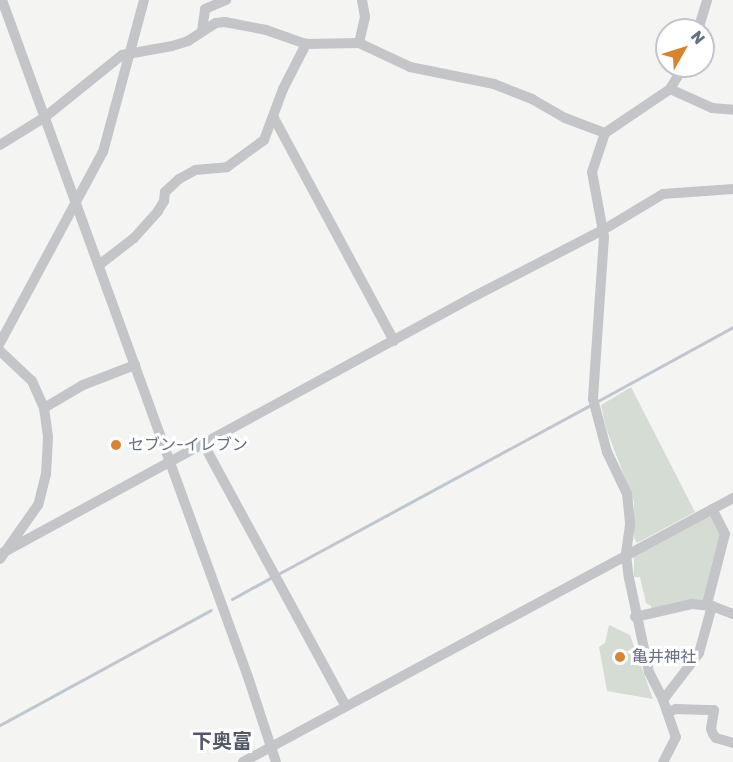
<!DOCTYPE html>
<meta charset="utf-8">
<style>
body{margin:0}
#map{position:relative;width:733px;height:762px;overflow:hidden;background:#f4f5f2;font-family:Rubik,"Noto Sans JP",sans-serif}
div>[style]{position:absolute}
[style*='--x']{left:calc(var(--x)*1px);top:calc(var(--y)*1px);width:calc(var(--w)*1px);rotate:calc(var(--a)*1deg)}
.green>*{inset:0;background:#d4dcd3}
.stream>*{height:3px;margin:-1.5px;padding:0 1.5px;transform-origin:1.5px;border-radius:1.5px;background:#c0c6ce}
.minor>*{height:10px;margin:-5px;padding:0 5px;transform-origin:5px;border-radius:5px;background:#c3c5c9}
.dots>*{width:16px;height:16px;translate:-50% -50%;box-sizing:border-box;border:3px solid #fff;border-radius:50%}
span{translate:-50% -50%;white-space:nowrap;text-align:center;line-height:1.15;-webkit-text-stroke:6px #fff;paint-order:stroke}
.poi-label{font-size:16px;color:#666e81}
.left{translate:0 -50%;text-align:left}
.quarter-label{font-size:20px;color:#535967;font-weight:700}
.north{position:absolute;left:655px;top:18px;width:60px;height:60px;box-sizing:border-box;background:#fff;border:2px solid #c2c5cd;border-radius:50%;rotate:51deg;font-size:16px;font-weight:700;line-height:24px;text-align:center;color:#666e81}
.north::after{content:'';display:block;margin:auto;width:21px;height:27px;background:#d9832e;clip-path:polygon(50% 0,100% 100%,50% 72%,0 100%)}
</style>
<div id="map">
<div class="green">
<i style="clip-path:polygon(631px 387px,695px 512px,637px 543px,634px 538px,634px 502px,606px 428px,601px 405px)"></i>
<i style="clip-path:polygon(711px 515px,723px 532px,706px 601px,651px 609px,651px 606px,646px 603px,640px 577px,634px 577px,634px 557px)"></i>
<i style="clip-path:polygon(609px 625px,630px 635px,653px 699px,607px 691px,599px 647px,605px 643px)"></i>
</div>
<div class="stream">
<i style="--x:596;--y:402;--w:156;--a:-28.7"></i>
<i style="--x:278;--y:574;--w:356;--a:-28.4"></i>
<i style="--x:232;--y:599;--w:46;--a:-28.8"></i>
<i style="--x:0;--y:725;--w:240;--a:-28.6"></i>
</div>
<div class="minor">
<i style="--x:2;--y:0;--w:720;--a:70.03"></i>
<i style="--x:248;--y:677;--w:89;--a:71.8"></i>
<i style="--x:698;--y:30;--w:31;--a:-73"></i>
<i style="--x:202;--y:31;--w:22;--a:-82"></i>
<i style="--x:205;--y:9;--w:23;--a:-23"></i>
<i style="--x:359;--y:43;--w:27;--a:-77"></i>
<i style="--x:365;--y:17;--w:17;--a:-100"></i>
<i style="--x:670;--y:89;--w:46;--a:24.3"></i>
<i style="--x:712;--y:108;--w:21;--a:5"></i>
<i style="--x:274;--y:118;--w:253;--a:61.7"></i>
<i style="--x:605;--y:133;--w:41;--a:108.4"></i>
<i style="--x:592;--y:172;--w:66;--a:79.5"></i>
<i style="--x:604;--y:237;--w:162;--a:93.9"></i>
<i style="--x:593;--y:399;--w:55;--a:75.2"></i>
<i style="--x:607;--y:452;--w:47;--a:64.5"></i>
<i style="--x:627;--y:494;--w:31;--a:84"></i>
<i style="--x:630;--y:525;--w:30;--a:98"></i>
<i style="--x:626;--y:555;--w:23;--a:83"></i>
<i style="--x:629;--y:578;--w:96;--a:78"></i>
<i style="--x:649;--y:672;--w:31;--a:63"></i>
<i style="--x:663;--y:700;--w:39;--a:71"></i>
<i style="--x:676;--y:737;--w:28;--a:117"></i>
<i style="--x:0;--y:145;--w:53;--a:-31.9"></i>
<i style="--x:45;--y:117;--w:99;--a:-38.8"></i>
<i style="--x:122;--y:55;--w:51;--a:-10.2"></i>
<i style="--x:172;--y:46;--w:17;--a:-17"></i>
<i style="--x:188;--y:41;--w:33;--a:-33"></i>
<i style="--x:216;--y:23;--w:9;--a:-6"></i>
<i style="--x:225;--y:22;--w:42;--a:11"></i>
<i style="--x:266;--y:30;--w:42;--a:19.3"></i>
<i style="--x:306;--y:44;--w:53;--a:-1.1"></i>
<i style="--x:359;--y:43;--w:56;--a:25.2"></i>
<i style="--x:410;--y:67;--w:86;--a:11.4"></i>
<i style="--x:494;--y:84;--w:41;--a:21.5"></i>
<i style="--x:532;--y:99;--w:38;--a:30"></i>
<i style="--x:565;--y:118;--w:43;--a:20.6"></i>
<i style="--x:605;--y:133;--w:78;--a:-34.1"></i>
<i style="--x:670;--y:89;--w:27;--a:-59"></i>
<i style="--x:99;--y:265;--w:44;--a:-37.6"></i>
<i style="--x:134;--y:238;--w:36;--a:-48"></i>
<i style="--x:158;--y:211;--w:12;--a:-59"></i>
<i style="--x:164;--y:201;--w:9;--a:-84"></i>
<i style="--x:165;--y:192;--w:19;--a:-43"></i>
<i style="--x:179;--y:179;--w:18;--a:-29"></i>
<i style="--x:195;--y:170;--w:32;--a:-5"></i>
<i style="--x:227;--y:167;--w:46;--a:-36.1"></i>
<i style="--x:264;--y:140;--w:54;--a:-69.6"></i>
<i style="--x:283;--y:89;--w:51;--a:-62.9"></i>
<i style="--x:0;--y:343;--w:217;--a:-61.7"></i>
<i style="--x:103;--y:152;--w:157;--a:-74.9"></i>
<i style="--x:0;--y:351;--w:44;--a:43.2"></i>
<i style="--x:32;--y:381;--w:30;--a:66"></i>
<i style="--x:44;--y:408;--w:29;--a:82"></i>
<i style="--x:48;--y:437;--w:37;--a:93"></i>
<i style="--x:46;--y:474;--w:32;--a:104"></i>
<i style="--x:38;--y:505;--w:66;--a:125.1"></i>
<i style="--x:44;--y:408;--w:45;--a:-30.5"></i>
<i style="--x:83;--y:385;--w:56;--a:-21"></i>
<i style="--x:204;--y:445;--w:297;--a:61.5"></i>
<i style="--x:4;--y:552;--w:534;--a:-28.53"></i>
<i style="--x:473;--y:297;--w:146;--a:-27.3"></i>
<i style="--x:603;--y:230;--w:70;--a:-31"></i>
<i style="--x:663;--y:194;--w:70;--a:-4.1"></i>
<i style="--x:707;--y:604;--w:72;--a:-75.6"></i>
<i style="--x:725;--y:534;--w:28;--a:-117"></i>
<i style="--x:635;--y:617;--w:58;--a:-12.8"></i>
<i style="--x:692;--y:604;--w:20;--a:6"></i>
<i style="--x:712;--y:606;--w:22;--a:21"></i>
<i style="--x:663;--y:700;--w:59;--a:-52.5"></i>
<i style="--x:699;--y:653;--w:49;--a:-74.5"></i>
<i style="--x:668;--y:712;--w:9;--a:-21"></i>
<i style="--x:676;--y:709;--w:38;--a:2"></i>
<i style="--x:714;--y:710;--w:19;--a:99"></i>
<i style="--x:711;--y:729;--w:5;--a:68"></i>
<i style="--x:713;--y:734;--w:5;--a:53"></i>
<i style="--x:716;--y:738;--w:18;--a:16"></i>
<i style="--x:243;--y:762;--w:557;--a:-28.31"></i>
</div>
<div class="dots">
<i style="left:116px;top:445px;background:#d9832e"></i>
<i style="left:620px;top:657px;background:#d9832e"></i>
</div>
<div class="poi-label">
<span class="left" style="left:128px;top:445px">セブン-イレブン</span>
<span class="left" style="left:632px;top:657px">亀井神社</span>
</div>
<div class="quarter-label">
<span style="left:222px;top:741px">下奥富</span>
</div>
<div class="north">N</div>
</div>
